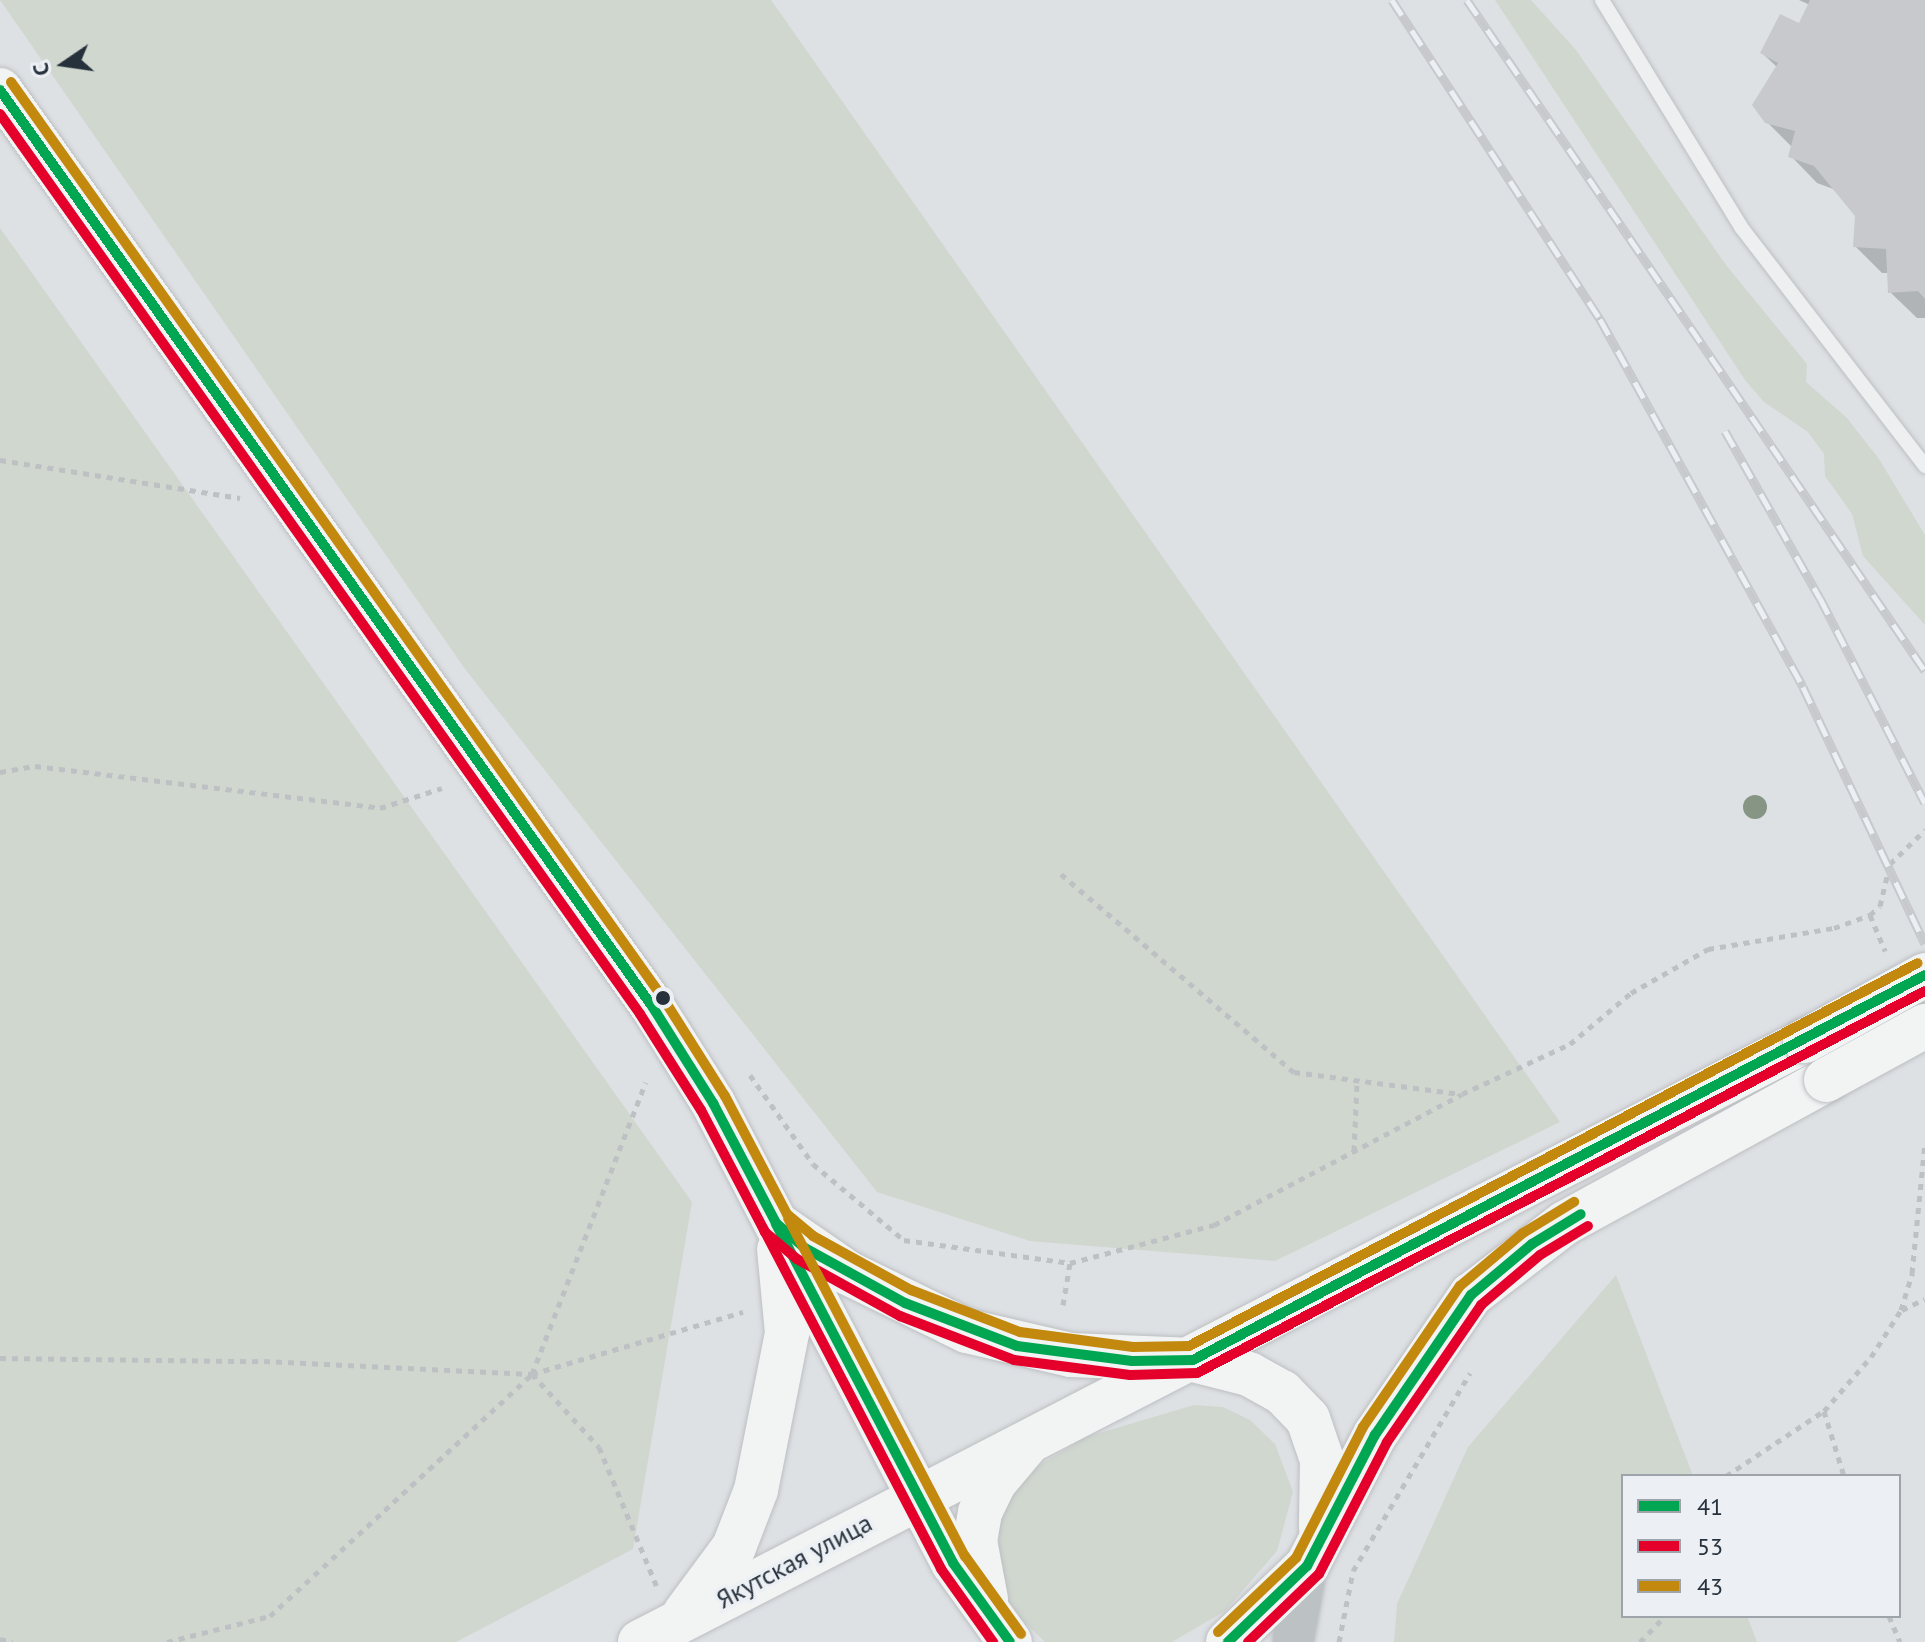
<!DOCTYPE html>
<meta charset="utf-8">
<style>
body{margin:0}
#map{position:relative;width:1925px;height:1642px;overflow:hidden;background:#dee1e4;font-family:"PT Sans",sans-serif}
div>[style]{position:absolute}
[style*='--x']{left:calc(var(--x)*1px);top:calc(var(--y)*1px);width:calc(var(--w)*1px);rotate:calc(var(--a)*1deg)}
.green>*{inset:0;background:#d0d7cf}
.shadow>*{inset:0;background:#0003}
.building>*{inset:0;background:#c7c9cc}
.path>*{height:5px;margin-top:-2.5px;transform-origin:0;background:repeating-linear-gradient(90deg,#bdc1c4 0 6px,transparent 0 12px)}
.roads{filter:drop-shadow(0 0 2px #bdbfc2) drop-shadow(0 0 2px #bdbfc2)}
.lane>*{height:14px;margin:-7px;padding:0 7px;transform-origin:7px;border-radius:7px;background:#eeeff0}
.secondary>*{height:40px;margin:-20px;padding:0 20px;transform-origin:20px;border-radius:20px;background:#bcc1c3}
.primary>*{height:44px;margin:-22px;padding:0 22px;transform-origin:22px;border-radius:22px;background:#f2f4f4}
.rail>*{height:9px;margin-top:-4.5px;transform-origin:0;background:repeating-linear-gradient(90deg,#ecf0f4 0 18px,#c7c9cc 0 36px);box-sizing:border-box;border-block:2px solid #c7c9cc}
.bridges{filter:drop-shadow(0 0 2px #bbbec1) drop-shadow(0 0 2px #bbbec1)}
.primary-bridge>*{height:44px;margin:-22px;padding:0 22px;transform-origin:22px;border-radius:22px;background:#f2f4f4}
.bus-1>*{height:10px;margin:-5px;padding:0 5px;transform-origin:5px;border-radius:5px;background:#00a651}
.bus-2>*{height:10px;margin:-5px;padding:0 5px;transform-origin:5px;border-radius:5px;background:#e4002b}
.bus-3>*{height:10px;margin:-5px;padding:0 5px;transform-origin:5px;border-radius:5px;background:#c3890f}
.trees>*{width:24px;height:24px;margin:-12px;border-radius:50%;background:#879584}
.dots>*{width:22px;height:22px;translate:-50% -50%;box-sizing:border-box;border:4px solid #ecf0f4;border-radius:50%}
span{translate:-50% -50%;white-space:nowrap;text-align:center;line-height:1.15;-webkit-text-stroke:7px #ecf0f4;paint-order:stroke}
.street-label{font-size:26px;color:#27313c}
.legend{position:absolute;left:1621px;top:1474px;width:280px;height:144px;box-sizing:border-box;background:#ecf0f4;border:2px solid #9da4aa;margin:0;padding:10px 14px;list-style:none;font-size:24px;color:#27313c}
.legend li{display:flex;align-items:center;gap:16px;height:40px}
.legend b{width:40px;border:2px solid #9da4aa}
.north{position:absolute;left:24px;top:24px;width:80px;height:80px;-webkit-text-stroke:6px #ecf0f4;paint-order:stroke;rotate:257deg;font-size:22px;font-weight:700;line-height:32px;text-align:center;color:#27313c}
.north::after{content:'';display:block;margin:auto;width:28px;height:36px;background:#27313c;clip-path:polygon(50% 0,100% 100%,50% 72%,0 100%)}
</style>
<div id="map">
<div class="green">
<i style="clip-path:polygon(0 0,771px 0,1560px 1122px,1275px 1261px,1030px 1241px,877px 1192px,465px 669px)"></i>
<i style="clip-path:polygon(1495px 0,1531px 0,1576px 50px,1726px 265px,1807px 364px,1806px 382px,1847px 418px,1879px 459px,1925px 535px,1925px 625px,1863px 556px,1852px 514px,1825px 476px,1824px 454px,1808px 432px,1764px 402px,1745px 380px)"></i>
<i style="clip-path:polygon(0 228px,692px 1202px,633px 1549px,456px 1642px,0 1642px)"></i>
<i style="clip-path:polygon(1616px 1275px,1693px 1476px,1623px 1476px,1623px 1616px,1747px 1616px,1757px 1642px,1394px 1642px,1397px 1604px,1468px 1447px)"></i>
<i style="clip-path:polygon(1194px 1405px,1223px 1407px,1250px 1420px,1275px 1444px,1293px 1492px,1277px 1551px,1225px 1611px,1172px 1642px,1045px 1642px,1010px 1608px,999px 1587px,999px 1519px,1012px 1494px,1028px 1472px,1086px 1437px)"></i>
</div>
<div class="shadow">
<i style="clip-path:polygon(1799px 0,1925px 0,1925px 318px,1917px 318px,1890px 292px,1889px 273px,1882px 273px,1855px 246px,1857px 215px,1836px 190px,1817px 183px,1791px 156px,1793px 148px,1767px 122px,1778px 68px,1762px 53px,1799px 26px,1810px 5px)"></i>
</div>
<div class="building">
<i style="clip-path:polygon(1810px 0,1925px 0,1925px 299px,1918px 291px,1888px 293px,1886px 249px,1853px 247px,1855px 216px,1814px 166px,1788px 157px,1795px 131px,1765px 123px,1752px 105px,1778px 63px,1760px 53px,1780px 14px,1799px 23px)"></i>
</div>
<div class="path">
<i style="--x:0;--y:460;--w:243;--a:9"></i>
<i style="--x:0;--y:772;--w:36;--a:-10"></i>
<i style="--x:35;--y:766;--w:348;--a:6.9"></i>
<i style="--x:380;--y:808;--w:65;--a:-17.9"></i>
<i style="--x:1061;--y:874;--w:306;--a:40.4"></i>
<i style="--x:1294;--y:1072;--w:168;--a:7.5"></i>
<i style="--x:1870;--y:915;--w:39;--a:67"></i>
<i style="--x:750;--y:1075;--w:109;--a:54.7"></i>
<i style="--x:813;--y:1164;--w:119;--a:39.9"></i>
<i style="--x:904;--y:1240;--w:168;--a:7.9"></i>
<i style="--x:1070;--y:1263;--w:149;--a:-14.8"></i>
<i style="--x:1214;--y:1225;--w:280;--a:-27.8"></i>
<i style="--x:1462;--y:1094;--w:119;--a:-24.8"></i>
<i style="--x:1570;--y:1044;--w:80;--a:-39.9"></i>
<i style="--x:1631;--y:993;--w:89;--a:-29.7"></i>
<i style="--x:1708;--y:949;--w:128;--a:-9.5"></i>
<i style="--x:1834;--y:928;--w:38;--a:-20"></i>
<i style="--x:1870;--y:915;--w:13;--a:-42"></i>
<i style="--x:1880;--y:906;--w:43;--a:-76.6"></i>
<i style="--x:1890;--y:864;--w:49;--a:-44.2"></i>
<i style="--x:1354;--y:1151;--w:70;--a:-87.5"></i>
<i style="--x:1063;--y:1305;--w:43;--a:-80.5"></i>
<i style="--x:1902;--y:1310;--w:25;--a:-26"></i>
<i style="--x:0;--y:1358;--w:264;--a:0.7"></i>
<i style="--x:264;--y:1361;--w:268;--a:2.8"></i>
<i style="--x:532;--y:1374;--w:99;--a:47.5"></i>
<i style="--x:599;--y:1447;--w:152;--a:67.5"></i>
<i style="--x:532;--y:1374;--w:313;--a:-68.7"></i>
<i style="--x:1824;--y:1411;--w:68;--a:72.9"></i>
<i style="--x:1726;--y:1476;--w:118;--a:-33.6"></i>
<i style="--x:1824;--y:1411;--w:72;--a:-49"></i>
<i style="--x:1871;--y:1357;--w:56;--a:-57.4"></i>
<i style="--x:1901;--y:1310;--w:39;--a:-73"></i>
<i style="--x:1912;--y:1273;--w:131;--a:-84.3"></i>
<i style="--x:1889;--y:1616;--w:28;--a:67"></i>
<i style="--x:0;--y:1639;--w:13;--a:13"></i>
<i style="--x:167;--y:1642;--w:106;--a:-14.2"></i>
<i style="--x:270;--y:1616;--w:357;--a:-42.7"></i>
<i style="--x:532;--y:1374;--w:220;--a:-16.4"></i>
<i style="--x:1339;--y:1642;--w:72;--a:-78.8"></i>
<i style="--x:1353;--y:1571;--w:230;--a:-59.4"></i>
<i style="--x:1640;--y:1642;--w:36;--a:-46"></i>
</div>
<div class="roads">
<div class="lane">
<i style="--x:1602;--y:0;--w:266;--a:58.5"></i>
<i style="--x:1741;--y:227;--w:302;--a:52.4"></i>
</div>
<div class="secondary">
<i style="--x:1293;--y:1642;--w:77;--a:-79.6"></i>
</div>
<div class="primary">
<i style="--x:0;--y:90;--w:1124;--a:54.56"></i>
<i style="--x:652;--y:1006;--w:115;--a:57.8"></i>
<i style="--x:713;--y:1103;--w:519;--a:62.45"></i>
<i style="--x:953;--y:1563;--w:97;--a:54.2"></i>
<i style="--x:781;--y:1227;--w:81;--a:34.5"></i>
<i style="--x:848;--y:1273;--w:132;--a:26"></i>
<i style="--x:967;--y:1331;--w:107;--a:13"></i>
<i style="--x:1071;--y:1355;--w:122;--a:2.3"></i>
<i style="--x:1193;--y:1360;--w:58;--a:14"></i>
<i style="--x:1249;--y:1374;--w:38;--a:29"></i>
<i style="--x:1282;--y:1392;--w:37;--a:46"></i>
<i style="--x:1308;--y:1419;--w:43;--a:71.1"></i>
<i style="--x:1322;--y:1460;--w:67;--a:90.9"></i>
<i style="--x:986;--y:1599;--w:59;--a:-100.7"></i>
<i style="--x:975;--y:1541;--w:29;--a:-80"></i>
<i style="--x:980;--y:1512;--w:32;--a:-64"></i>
<i style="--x:994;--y:1483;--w:50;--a:-49.9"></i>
<i style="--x:685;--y:1613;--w:82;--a:-53.4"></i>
<i style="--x:734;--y:1547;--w:61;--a:-68.9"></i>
<i style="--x:756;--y:1490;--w:160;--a:-78.8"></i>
<i style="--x:787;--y:1333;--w:84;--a:-95.4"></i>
<i style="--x:640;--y:1642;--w:1311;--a:-27.29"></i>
<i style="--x:1228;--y:1642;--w:110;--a:-43.9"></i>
<i style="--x:1307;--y:1566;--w:148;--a:-62.6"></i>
<i style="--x:1375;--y:1435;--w:170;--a:-55.6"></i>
<i style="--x:1471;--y:1295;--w:118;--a:-37.5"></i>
<i style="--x:1565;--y:1223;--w:298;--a:-28.7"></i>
</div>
</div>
<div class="rail">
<i style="--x:1392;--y:0;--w:381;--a:56.9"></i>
<i style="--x:1600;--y:319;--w:420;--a:61.1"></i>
<i style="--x:1803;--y:687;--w:284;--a:64.6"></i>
<i style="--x:1467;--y:0;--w:812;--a:55.68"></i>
<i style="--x:1725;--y:431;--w:192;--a:60.4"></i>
<i style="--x:1820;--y:598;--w:230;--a:62.9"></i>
</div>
<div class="bridges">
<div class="primary-bridge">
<i style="--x:1805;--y:1041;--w:137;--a:-28.8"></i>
<i style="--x:1826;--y:1080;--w:113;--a:-28.6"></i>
</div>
</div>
<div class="bus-1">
<i style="--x:0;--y:90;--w:1124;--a:54.56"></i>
<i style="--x:652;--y:1006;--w:115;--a:57.8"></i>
<i style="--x:713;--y:1103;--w:136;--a:62.3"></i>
<i style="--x:776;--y:1223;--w:38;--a:41"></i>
<i style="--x:805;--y:1248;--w:114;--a:28.8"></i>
<i style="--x:905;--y:1303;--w:120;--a:21"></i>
<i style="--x:1017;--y:1346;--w:116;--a:7.4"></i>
<i style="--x:1132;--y:1361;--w:61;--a:-0.9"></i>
<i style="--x:1193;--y:1360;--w:827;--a:-27.74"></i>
<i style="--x:776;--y:1224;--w:382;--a:62.4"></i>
<i style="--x:953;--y:1563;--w:97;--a:54.2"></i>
<i style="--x:1228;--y:1642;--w:110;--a:-43.9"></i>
<i style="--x:1307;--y:1566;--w:148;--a:-62.6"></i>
<i style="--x:1375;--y:1435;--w:170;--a:-55.6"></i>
<i style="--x:1471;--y:1295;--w:80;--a:-39.9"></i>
<i style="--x:1532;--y:1244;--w:57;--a:-31.5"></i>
</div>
<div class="bus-2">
<i style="--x:0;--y:114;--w:1104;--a:54.58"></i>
<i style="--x:640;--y:1014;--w:114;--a:57.6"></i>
<i style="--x:701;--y:1110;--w:138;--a:62.3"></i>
<i style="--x:765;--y:1232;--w:42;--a:40.2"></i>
<i style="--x:797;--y:1259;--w:118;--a:29"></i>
<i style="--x:900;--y:1316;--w:122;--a:21.1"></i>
<i style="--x:1014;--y:1360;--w:117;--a:7.4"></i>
<i style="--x:1130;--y:1375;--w:67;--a:-1.7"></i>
<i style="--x:1197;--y:1373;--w:822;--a:-27.69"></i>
<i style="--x:764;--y:1230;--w:382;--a:62.4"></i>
<i style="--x:941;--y:1569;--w:90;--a:54.5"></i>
<i style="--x:1248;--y:1642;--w:98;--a:-43.8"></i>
<i style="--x:1319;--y:1574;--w:148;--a:-62.7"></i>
<i style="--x:1387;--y:1442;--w:166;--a:-55.5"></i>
<i style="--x:1481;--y:1305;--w:77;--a:-40.3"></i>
<i style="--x:1540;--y:1255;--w:56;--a:-31.1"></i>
</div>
<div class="bus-3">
<i style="--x:11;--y:82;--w:1124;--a:54.56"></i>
<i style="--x:663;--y:998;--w:116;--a:57.7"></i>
<i style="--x:725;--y:1096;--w:133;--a:62.3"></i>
<i style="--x:787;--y:1214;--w:34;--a:40"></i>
<i style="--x:813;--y:1236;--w:112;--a:28.9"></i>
<i style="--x:911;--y:1290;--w:117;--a:21.1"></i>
<i style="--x:1020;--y:1332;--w:114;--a:7.6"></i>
<i style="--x:1133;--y:1347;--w:56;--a:-1"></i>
<i style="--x:1189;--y:1346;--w:823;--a:-27.72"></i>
<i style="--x:788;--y:1218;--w:382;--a:62.4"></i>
<i style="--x:965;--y:1556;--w:96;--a:54.3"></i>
<i style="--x:1218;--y:1632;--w:108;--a:-43.5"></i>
<i style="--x:1296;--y:1558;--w:147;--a:-62.9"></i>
<i style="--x:1363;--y:1427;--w:171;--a:-55.5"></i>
<i style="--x:1460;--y:1286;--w:82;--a:-40.1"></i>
<i style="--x:1523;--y:1233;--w:60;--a:-31.3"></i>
</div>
<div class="trees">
<i style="left:1755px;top:807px"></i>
</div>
<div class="dots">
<i style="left:663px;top:998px;background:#27313c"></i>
</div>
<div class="street-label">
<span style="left:794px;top:1561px;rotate:-28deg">Якутская улица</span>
</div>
<ul class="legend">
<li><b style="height:10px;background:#00a651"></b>41</li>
<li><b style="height:10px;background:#e4002b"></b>53</li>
<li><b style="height:10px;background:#c3890f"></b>43</li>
</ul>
<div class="north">С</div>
</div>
